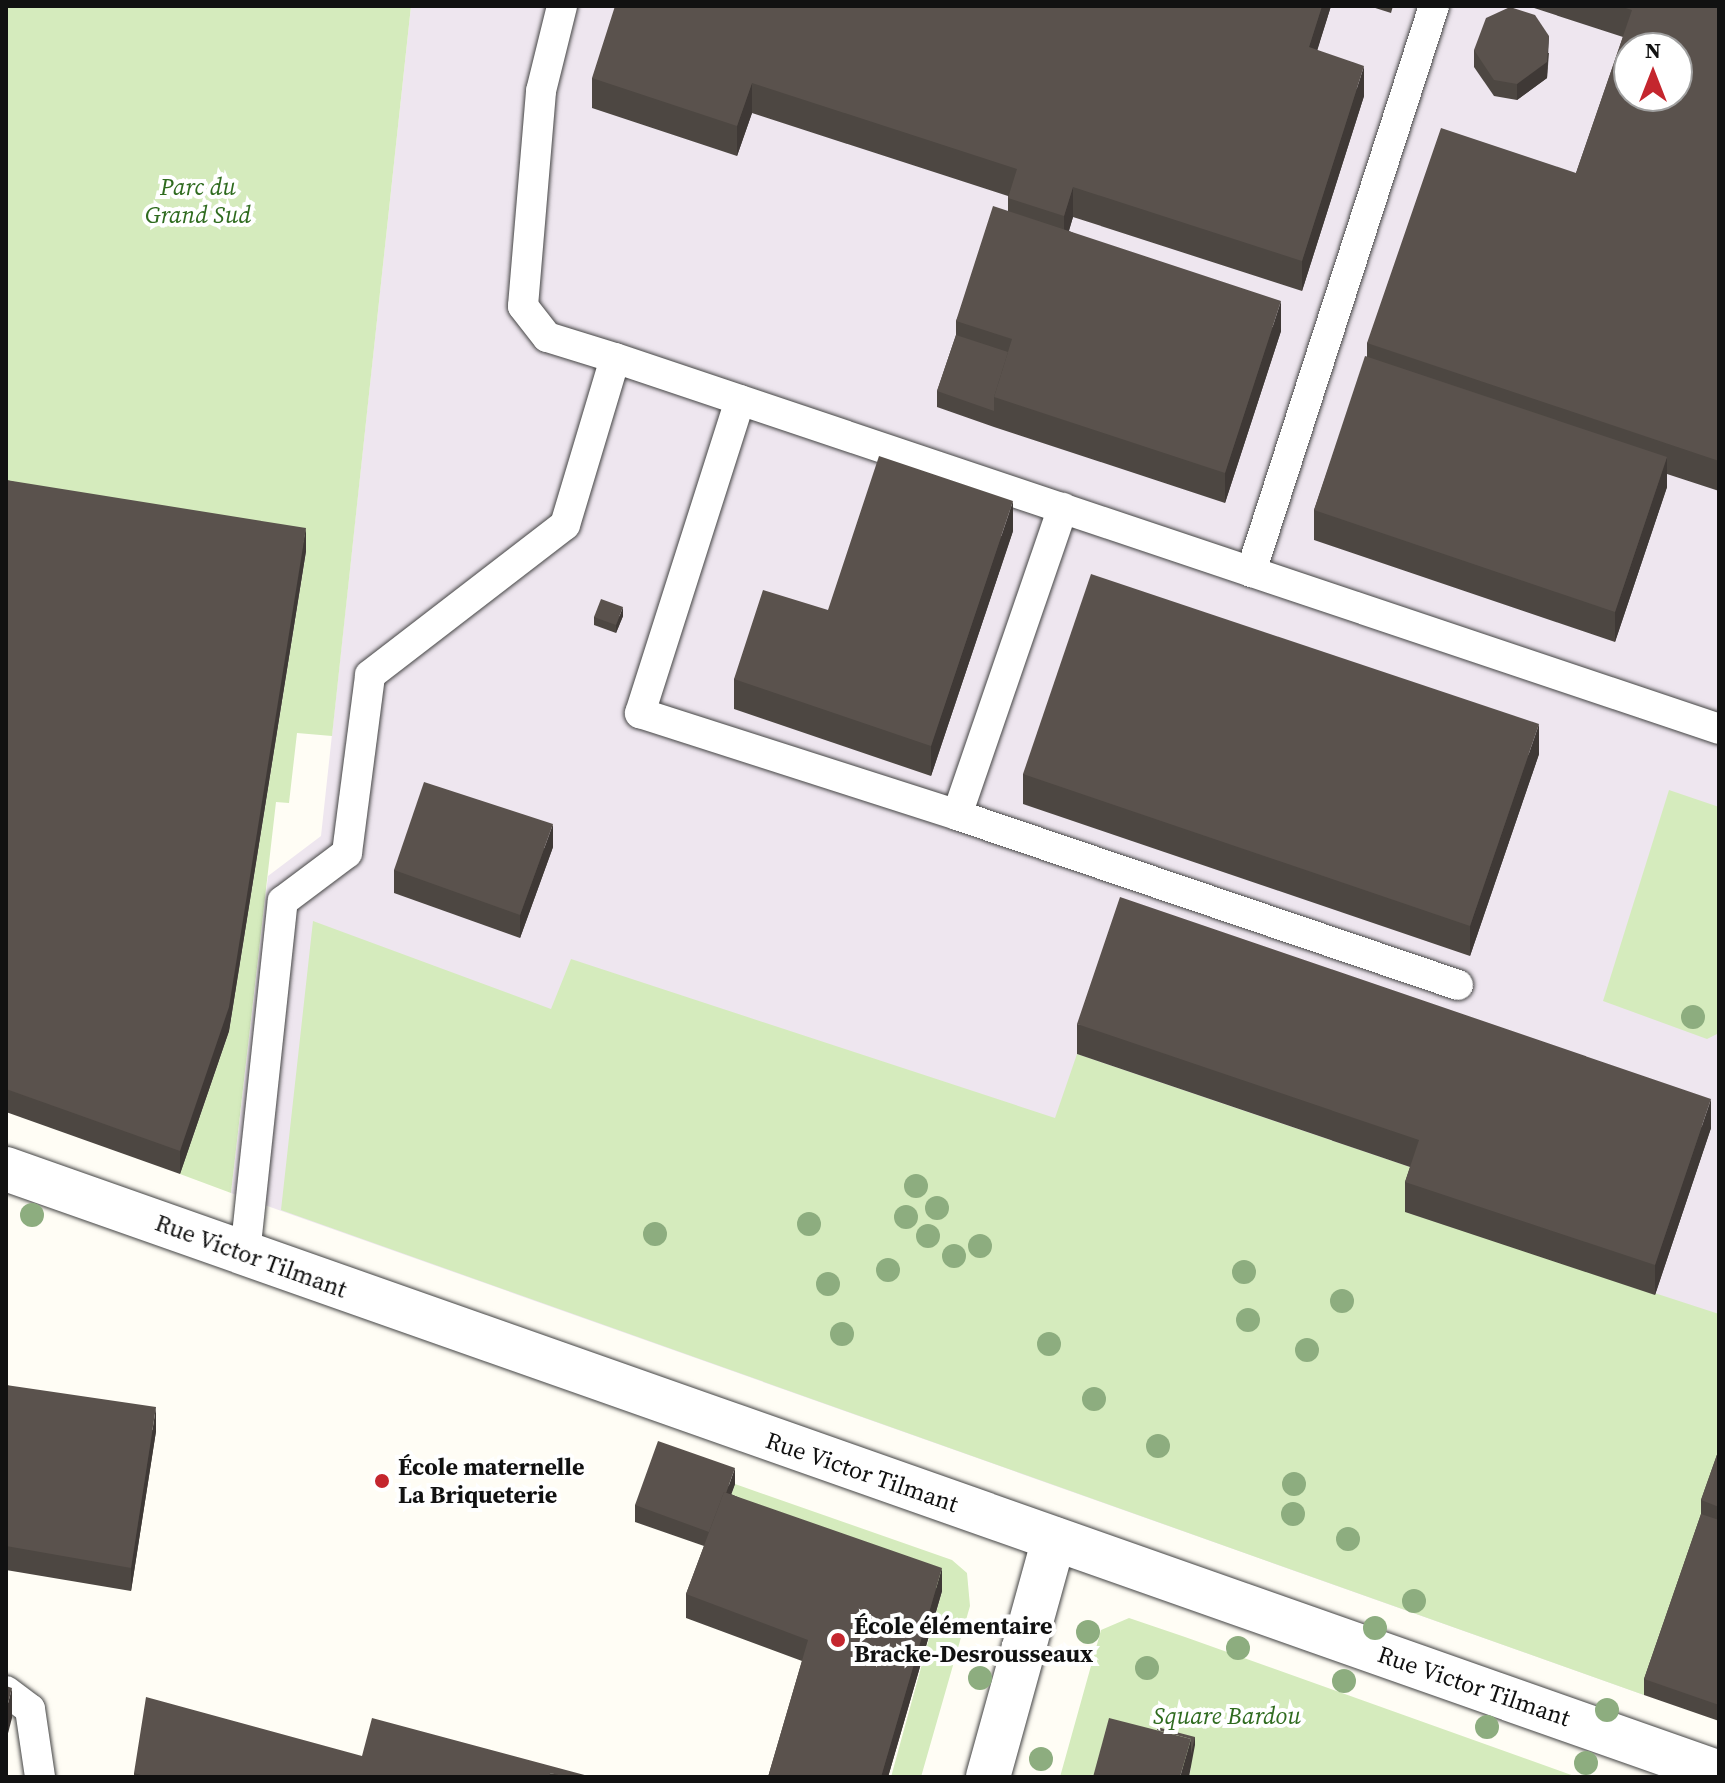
<!DOCTYPE html>
<meta charset="utf-8">
<style>
body{margin:0}
#map{position:relative;width:1725px;height:1783px;overflow:hidden;background:#fffdf5;font-family:"Source Serif 4",serif}
div>[style]{position:absolute}
[style*='--x']{left:calc(var(--x)*1px);top:calc(var(--y)*1px);width:calc(var(--w)*1px);rotate:calc(var(--a)*1deg)}
.industrial>*{inset:0;background:#eee6ef}
.green>*{inset:0;background:#d5ebbd}
.roads{filter:drop-shadow(0 0 2px #444) drop-shadow(0 0 2px #444)}
.lane>*{height:30px;margin:-15px;padding:0 15px;transform-origin:15px;border-radius:15px;background:#fff}
.street>*{height:44px;margin:-22px;padding:0 22px;transform-origin:22px;border-radius:22px;background:#fff}
.trees>*{width:24px;height:24px;margin:-12px;border-radius:50%;background:#8dad7f}
.wall>*{inset:0;background:#4d4742}
.shaded-wall>*{inset:0;background:#3f3936}
.building>*{inset:0;background:#5a524d}
.dots>*{width:22px;height:22px;translate:-50% -50%;box-sizing:border-box;border:4px solid #fff;border-radius:50%}
span{translate:-50% -50%;white-space:nowrap;text-align:center;line-height:1.15;-webkit-text-stroke:8px #fff;paint-order:stroke}
.park-label{font-size:24px;color:#2f6b1f;font-style:italic}
.street-label{font-size:24px;color:#111}
.poi-label{font-size:24px;color:#111;font-weight:700}
.left{translate:0 -50%;text-align:left}
.frame{position:absolute;inset:0;border:8px solid #111;pointer-events:none}
.north{position:absolute;left:1613px;top:32px;width:80px;height:80px;box-sizing:border-box;background:#fff;border:2px solid #a0a0a0;border-radius:50%;rotate:0deg;font-size:22px;font-weight:700;line-height:32px;text-align:center;color:#111}
.north::after{content:'';display:block;margin:auto;width:28px;height:36px;background:#c4262e;clip-path:polygon(50% 0,100% 100%,50% 72%,0 100%)}
</style>
<div id="map">
<div class="industrial">
<i style="clip-path:polygon(evenodd,411px 6px,1719px 6px,1719px 1537px,1702px 1531px,1644px 1695px,231px 1193px,268px 876px,321px 836px,411px 6px,1629px 48px,1677px 48px,1677px 96px,1629px 96px,1629px 48px)"></i>
</div>
<div class="green">
<i style="clip-path:polygon(6px 6px,411px 6px,332px 736px,297px 733px,289px 803px,276px 802px,231px 1193px,180px 1174px,229px 1031px,306px 552px,6px 503px)"></i>
<i style="clip-path:polygon(1669px 790px,1719px 807px,1719px 1033px,1707px 1039px,1603px 1001px)"></i>
<i style="clip-path:polygon(313px 921px,551px 1009px,571px 959px,1055px 1118px,1077px 1054px,1419px 1170px,1406px 1212px,1719px 1314px,1719px 1479px,1644px 1695px,281px 1210px)"></i>
<i style="clip-path:polygon(735px 1484px,952px 1560px,967px 1573px,970px 1606px,921px 1777px,891px 1777px,942px 1591px,724px 1515px)"></i>
<i style="clip-path:polygon(1129px 1618px,1185px 1637px,1577px 1777px,1189px 1777px,1191px 1768px,1060px 1777px,1101px 1630px)"></i>
</div>
<div class="roads">
<div class="lane">
<i style="--x:615;--y:358;--w:1165;--a:18.57"></i>
<i style="--x:740;--y:400;--w:329;--a:107.7"></i>
<i style="--x:640;--y:713;--w:333;--a:17.8"></i>
<i style="--x:957;--y:815;--w:325;--a:-71"></i>
<i style="--x:1251;--y:572;--w:595;--a:-72.08"></i>
<i style="--x:957;--y:815;--w:529;--a:18.74"></i>
<i style="--x:245;--y:1254;--w:355;--a:-83.9"></i>
<i style="--x:283;--y:901;--w:80;--a:-36.9"></i>
<i style="--x:347;--y:853;--w:179;--a:-82.6"></i>
<i style="--x:370;--y:675;--w:246;--a:-37.6"></i>
<i style="--x:565;--y:525;--w:174;--a:-73.3"></i>
<i style="--x:615;--y:358;--w:71;--a:-162.8"></i>
<i style="--x:547;--y:337;--w:39;--a:-128"></i>
<i style="--x:523;--y:306;--w:216;--a:-85.2"></i>
<i style="--x:541;--y:91;--w:88;--a:-76.1"></i>
<i style="--x:6;--y:1691;--w:30;--a:37"></i>
<i style="--x:30;--y:1709;--w:69;--a:81.6"></i>
</div>
<div class="street">
<i style="--x:6;--y:1169;--w:1816;--a:19.42"></i>
<i style="--x:988;--y:1777;--w:247;--a:-74.5"></i>
</div>
</div>
<div class="trees">
<i style="left:1693px;top:1017px"></i>
<i style="left:916px;top:1186px"></i>
<i style="left:937px;top:1208px"></i>
<i style="left:32px;top:1215px"></i>
<i style="left:906px;top:1217px"></i>
<i style="left:809px;top:1224px"></i>
<i style="left:655px;top:1234px"></i>
<i style="left:928px;top:1236px"></i>
<i style="left:980px;top:1246px"></i>
<i style="left:954px;top:1256px"></i>
<i style="left:888px;top:1270px"></i>
<i style="left:1244px;top:1272px"></i>
<i style="left:828px;top:1284px"></i>
<i style="left:1342px;top:1301px"></i>
<i style="left:1248px;top:1320px"></i>
<i style="left:842px;top:1334px"></i>
<i style="left:1049px;top:1344px"></i>
<i style="left:1307px;top:1350px"></i>
<i style="left:1094px;top:1399px"></i>
<i style="left:1158px;top:1446px"></i>
<i style="left:1294px;top:1484px"></i>
<i style="left:1293px;top:1514px"></i>
<i style="left:1348px;top:1539px"></i>
<i style="left:1414px;top:1601px"></i>
<i style="left:1375px;top:1628px"></i>
<i style="left:1088px;top:1632px"></i>
<i style="left:1238px;top:1648px"></i>
<i style="left:1147px;top:1668px"></i>
<i style="left:980px;top:1678px"></i>
<i style="left:1344px;top:1681px"></i>
<i style="left:1607px;top:1710px"></i>
<i style="left:1487px;top:1727px"></i>
<i style="left:1041px;top:1759px"></i>
<i style="left:1586px;top:1763px"></i>
</div>
<div class="wall">
<i style="clip-path:polygon(1331px 6px,1317px 50px,1364px 96px,1302px 291px,1073px 217px,1069px 231px,1281px 331px,1225px 503px,994px 427px,937px 407px,937px 391px,956px 335px,956px 321px,1008px 211px,1008px 196px,752px 113px,737px 156px,592px 108px,592px 78px)"></i>
<i style="clip-path:polygon(1369px 6px,1393px 6px,1391px 13px)"></i>
<i style="clip-path:polygon(1528px 6px,1719px 6px,1719px 491px,1667px 474px,1667px 487px,1615px 642px,1314px 540px,1314px 510px,1367px 356px,1367px 343px,1576px 173px,1623px 37px)"></i>
<i style="clip-path:polygon(1474px 50px,1549px 53px,1547px 78px,1517px 100px,1494px 96px,1474px 67px)"></i>
<i style="clip-path:polygon(6px 480px,306px 551px,229px 1031px,180px 1174px,6px 1112px)"></i>
<i style="clip-path:polygon(1013px 531px,931px 776px,734px 709px,734px 679px,828px 610px)"></i>
<i style="clip-path:polygon(623px 616px,616px 633px,594px 625px,594px 617px)"></i>
<i style="clip-path:polygon(1539px 754px,1470px 956px,1023px 804px,1023px 774px)"></i>
<i style="clip-path:polygon(553px 847px,520px 938px,394px 893px,394px 870px)"></i>
<i style="clip-path:polygon(1077px 1024px,1711px 1128px,1655px 1295px,1405px 1212px,1405px 1182px,1410px 1167px,1077px 1054px)"></i>
<i style="clip-path:polygon(6px 1385px,156px 1431px,131px 1591px,6px 1570px)"></i>
<i style="clip-path:polygon(1719px 1449px,1719px 1721px,1644px 1695px,1644px 1679px,1701px 1514px,1701px 1500px)"></i>
<i style="clip-path:polygon(735px 1484px,731px 1494px,942px 1591px,888px 1777px,768px 1777px,802px 1661px,686px 1618px,686px 1594px,704px 1546px,635px 1522px,635px 1505px)"></i>
<i style="clip-path:polygon(362px 1756px,592px 1777px,134px 1777px,134px 1773px)"></i>
</div>
<div class="shaded-wall">
<i style="clip-path:polygon(1322px 6px,1331px 6px,1309px 77px,1309px 47px)"></i>
<i style="clip-path:polygon(1549px 36px,1547px 78px,1517px 100px,1517px 84px)"></i>
<i style="clip-path:polygon(1364px 66px,1364px 96px,1302px 291px,1302px 261px)"></i>
<i style="clip-path:polygon(752px 83px,752px 113px,737px 156px,737px 126px)"></i>
<i style="clip-path:polygon(1073px 187px,1073px 217px,1064px 246px,1064px 216px)"></i>
<i style="clip-path:polygon(1281px 301px,1281px 331px,1225px 503px,1225px 473px)"></i>
<i style="clip-path:polygon(1667px 457px,1667px 487px,1615px 642px,1615px 612px)"></i>
<i style="clip-path:polygon(1013px 501px,1013px 531px,931px 776px,931px 746px)"></i>
<i style="clip-path:polygon(306px 528px,306px 551px,229px 1031px,180px 1174px,180px 1151px)"></i>
<i style="clip-path:polygon(623px 607px,623px 616px,616px 633px,616px 625px)"></i>
<i style="clip-path:polygon(1539px 724px,1539px 754px,1470px 956px,1470px 926px)"></i>
<i style="clip-path:polygon(553px 824px,553px 847px,520px 938px,520px 915px)"></i>
<i style="clip-path:polygon(1711px 1099px,1711px 1128px,1655px 1295px,1655px 1265px)"></i>
<i style="clip-path:polygon(156px 1407px,156px 1431px,131px 1591px,131px 1568px)"></i>
<i style="clip-path:polygon(735px 1468px,735px 1484px,712px 1549px,712px 1533px)"></i>
<i style="clip-path:polygon(942px 1568px,942px 1591px,888px 1777px,881px 1777px)"></i>
<i style="clip-path:polygon(12px 1688px,12px 1718px,6px 1741px,6px 1711px)"></i>
<i style="clip-path:polygon(1195px 1737px,1195px 1745px,1189px 1777px,1180px 1777px,1191px 1739px)"></i>
</div>
<div class="building">
<i style="clip-path:polygon(615px 6px,1322px 6px,1309px 47px,1364px 66px,1302px 261px,1073px 187px,1064px 216px,1008px 198px,1017px 169px,752px 83px,737px 126px,592px 78px)"></i>
<i style="clip-path:polygon(evenodd,1619px 6px,1719px 6px,1719px 461px,1367px 343px,1441px 128px,1576px 173px,1632px 10px,1619px 6px,1629px 48px,1677px 48px,1677px 96px,1629px 96px,1629px 48px)"></i>
<i style="clip-path:polygon(1510px 7px,1535px 15px,1549px 36px,1547px 62px,1517px 84px,1494px 80px,1474px 50px,1486px 18px)"></i>
<i style="clip-path:polygon(993px 206px,1281px 301px,1225px 473px,994px 397px,1012px 339px,956px 321px)"></i>
<i style="clip-path:polygon(956px 335px,1008px 352px,994px 397px,994px 411px,937px 391px)"></i>
<i style="clip-path:polygon(1365px 356px,1667px 457px,1615px 612px,1314px 510px)"></i>
<i style="clip-path:polygon(879px 456px,1013px 501px,931px 746px,734px 679px,763px 590px,828px 610px)"></i>
<i style="clip-path:polygon(6px 480px,306px 528px,229px 1007px,180px 1151px,6px 1089px)"></i>
<i style="clip-path:polygon(1091px 574px,1539px 724px,1470px 926px,1023px 774px)"></i>
<i style="clip-path:polygon(601px 599px,623px 607px,616px 625px,594px 617px)"></i>
<i style="clip-path:polygon(424px 782px,553px 824px,520px 915px,394px 870px)"></i>
<i style="clip-path:polygon(1120px 897px,1711px 1099px,1655px 1265px,1405px 1182px,1419px 1140px,1077px 1024px)"></i>
<i style="clip-path:polygon(6px 1385px,156px 1407px,131px 1568px,6px 1546px)"></i>
<i style="clip-path:polygon(658px 1441px,735px 1468px,726px 1493px,724px 1492px,709px 1532px,635px 1505px)"></i>
<i style="clip-path:polygon(1719px 1449px,1719px 1507px,1701px 1500px)"></i>
<i style="clip-path:polygon(724px 1492px,942px 1568px,881px 1777px,768px 1777px,808px 1640px,686px 1594px)"></i>
<i style="clip-path:polygon(1701px 1514px,1719px 1520px,1719px 1705px,1644px 1679px)"></i>
<i style="clip-path:polygon(6px 1686px,12px 1688px,6px 1711px)"></i>
<i style="clip-path:polygon(146px 1697px,362px 1756px,372px 1718px,592px 1777px,567px 1777px,550px 1773px,549px 1777px,147px 1777px,134px 1773px)"></i>
<i style="clip-path:polygon(1109px 1718px,1191px 1739px,1180px 1777px,1093px 1777px)"></i>
<i style="clip-path:polygon(1157px 1727px,1195px 1737px,1191px 1754px,1191px 1739px,1157px 1730px)"></i>
</div>
<div class="dots">
<i style="left:382px;top:1481px;background:#c4262e"></i>
<i style="left:838px;top:1640px;background:#c4262e"></i>
</div>
<div class="park-label">
<span style="left:198px;top:201px">Parc du<br>Grand Sud</span>
<span style="left:1227px;top:1716px">Square Bardou</span>
</div>
<div class="street-label">
<span style="left:251px;top:1256px;rotate:20deg">Rue Victor Tilmant</span>
<span style="left:862px;top:1472px;rotate:19deg">Rue Victor Tilmant</span>
<span style="left:1474px;top:1686px;rotate:19deg">Rue Victor Tilmant</span>
</div>
<div class="poi-label">
<span class="left" style="left:398px;top:1481px">École maternelle<br>La Briqueterie</span>
<span class="left" style="left:854px;top:1640px">École élémentaire<br>Bracke-Desrousseaux</span>
</div>
<div class="frame"></div>
<div class="north">N</div>
</div>
